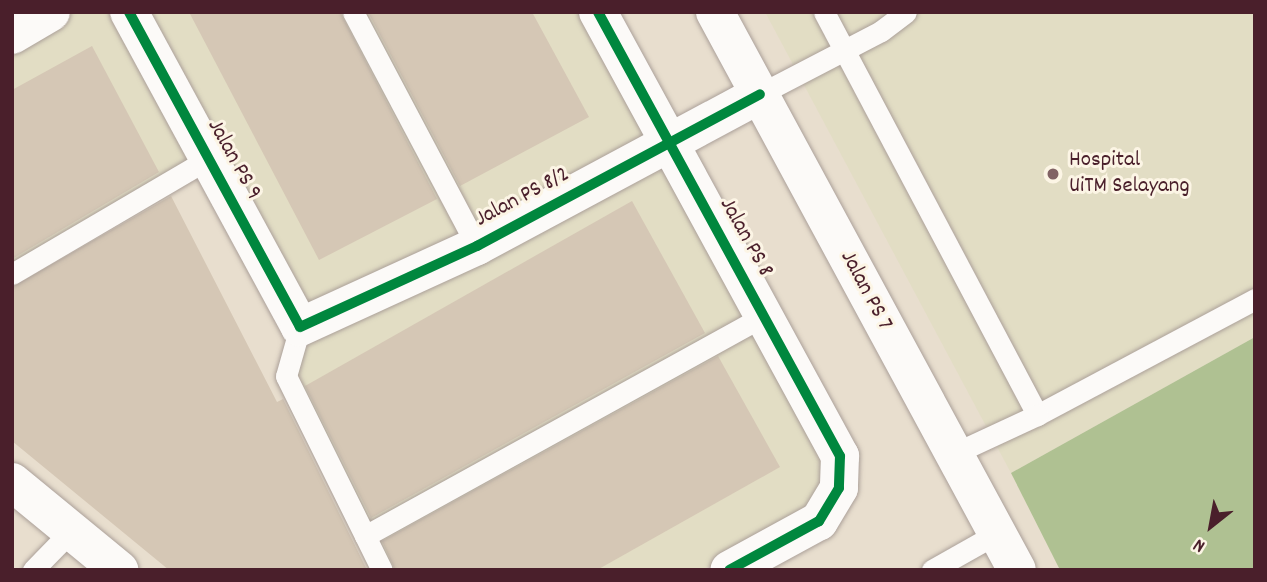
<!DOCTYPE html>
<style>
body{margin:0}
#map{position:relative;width:1267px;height:582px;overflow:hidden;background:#e8dece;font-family:Dekko,sans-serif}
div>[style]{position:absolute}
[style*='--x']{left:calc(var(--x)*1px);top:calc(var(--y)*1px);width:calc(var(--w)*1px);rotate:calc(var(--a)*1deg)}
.built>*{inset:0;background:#e2ddc4}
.forest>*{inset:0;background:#afc192}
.building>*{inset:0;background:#d5c7b5}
.roads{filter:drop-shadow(0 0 2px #aba099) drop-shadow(0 0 2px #aba099)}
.lane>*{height:21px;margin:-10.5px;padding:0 10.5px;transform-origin:10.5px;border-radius:10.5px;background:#fcfaf8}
.street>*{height:38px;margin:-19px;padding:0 19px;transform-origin:19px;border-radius:19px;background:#fcfaf8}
.secondary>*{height:38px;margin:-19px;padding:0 19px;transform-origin:19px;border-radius:19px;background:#fcfaf8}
.cycleway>*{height:10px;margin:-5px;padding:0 5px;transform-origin:5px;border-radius:5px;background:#00873e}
.dots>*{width:19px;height:19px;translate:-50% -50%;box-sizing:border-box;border:4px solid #fcf5e5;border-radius:50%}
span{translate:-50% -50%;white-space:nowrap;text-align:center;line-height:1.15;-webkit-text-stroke:6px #fcf5e5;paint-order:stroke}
.street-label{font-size:23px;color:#4a1f2b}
.poi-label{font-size:23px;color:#4a1f2b}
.left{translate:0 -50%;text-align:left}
.frame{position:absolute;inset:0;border:14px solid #4a1f2b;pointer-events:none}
.north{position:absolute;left:1176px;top:491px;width:70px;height:70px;-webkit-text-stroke:5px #fcf5e5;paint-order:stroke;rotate:211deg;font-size:19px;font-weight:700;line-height:28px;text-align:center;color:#4a1f2b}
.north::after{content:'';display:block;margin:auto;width:24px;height:32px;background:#4a1f2b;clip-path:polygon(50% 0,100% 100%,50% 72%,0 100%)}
</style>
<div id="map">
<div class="built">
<i style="clip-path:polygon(12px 12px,581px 12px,826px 458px,823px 486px,808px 515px,702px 570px,392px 570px,296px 373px,305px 339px,215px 145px,12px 266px)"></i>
<i style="clip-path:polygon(765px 12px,1255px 12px,1255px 337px,1011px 473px)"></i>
</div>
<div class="forest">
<i style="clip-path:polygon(1255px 337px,1255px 570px,1060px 570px,1011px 473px)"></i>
</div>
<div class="building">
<i style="clip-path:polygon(189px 12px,340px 12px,437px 199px,319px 260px)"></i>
<i style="clip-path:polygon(368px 12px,532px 12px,589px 117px,460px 186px)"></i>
<i style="clip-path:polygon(92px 46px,159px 172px,12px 259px,12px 90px)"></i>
<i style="clip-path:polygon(171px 196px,277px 402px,283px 399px,367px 570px,169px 570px,12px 441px,12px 287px)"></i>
<i style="clip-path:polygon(632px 201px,705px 333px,371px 518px,305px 386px)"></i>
<i style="clip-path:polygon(718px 356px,780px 467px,597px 570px,395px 570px,382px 541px)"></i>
</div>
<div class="roads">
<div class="lane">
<i style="--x:353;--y:12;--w:265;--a:62.1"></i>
<i style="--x:824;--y:12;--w:456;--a:62.1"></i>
<i style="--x:1037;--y:415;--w:247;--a:-28"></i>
<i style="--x:760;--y:94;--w:136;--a:-27.5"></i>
<i style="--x:881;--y:31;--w:31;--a:-37"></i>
<i style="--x:12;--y:274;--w:227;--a:-30.4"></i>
<i style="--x:300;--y:327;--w:51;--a:105.9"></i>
<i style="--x:286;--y:376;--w:216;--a:63.7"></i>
<i style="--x:953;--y:454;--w:93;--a:-24.9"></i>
<i style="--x:365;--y:536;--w:455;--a:-28.9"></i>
<i style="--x:33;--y:570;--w:54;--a:-45.7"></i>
<i style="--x:932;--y:570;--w:73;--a:-29.4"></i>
</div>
<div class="street">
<i style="--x:129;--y:12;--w:358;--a:61.5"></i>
<i style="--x:300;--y:327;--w:195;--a:-24.6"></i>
<i style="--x:477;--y:246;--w:321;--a:-28.2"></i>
<i style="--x:598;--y:12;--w:506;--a:61.41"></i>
<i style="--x:840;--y:456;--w:32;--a:92"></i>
<i style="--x:839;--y:488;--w:39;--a:121"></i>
<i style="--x:819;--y:521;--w:102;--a:151.4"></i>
<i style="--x:12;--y:35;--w:45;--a:-30.5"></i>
<i style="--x:12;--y:482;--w:139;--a:39.4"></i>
</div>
<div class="secondary">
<i style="--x:715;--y:12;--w:634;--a:61.58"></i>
</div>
</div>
<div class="cycleway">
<i style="--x:129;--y:12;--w:358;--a:61.5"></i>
<i style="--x:300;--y:327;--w:195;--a:-24.6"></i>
<i style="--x:477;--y:246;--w:321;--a:-28.2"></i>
<i style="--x:598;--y:12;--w:506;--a:61.41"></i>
<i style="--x:840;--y:456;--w:32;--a:92"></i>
<i style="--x:839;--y:488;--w:39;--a:121"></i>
<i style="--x:819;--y:521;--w:102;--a:151.4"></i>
</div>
<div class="dots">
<i style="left:1053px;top:174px;background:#816264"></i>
</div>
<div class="street-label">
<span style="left:233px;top:160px;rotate:61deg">Jalan PS 9</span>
<span style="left:523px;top:198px;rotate:-28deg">Jalan PS 8/2</span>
<span style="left:745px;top:238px;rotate:61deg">Jalan PS 8</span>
<span style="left:865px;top:291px;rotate:62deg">Jalan PS 7</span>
</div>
<div class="poi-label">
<span class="left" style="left:1069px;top:174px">Hospital<br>UiTM Selayang</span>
</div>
<div class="frame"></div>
<div class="north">N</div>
</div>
